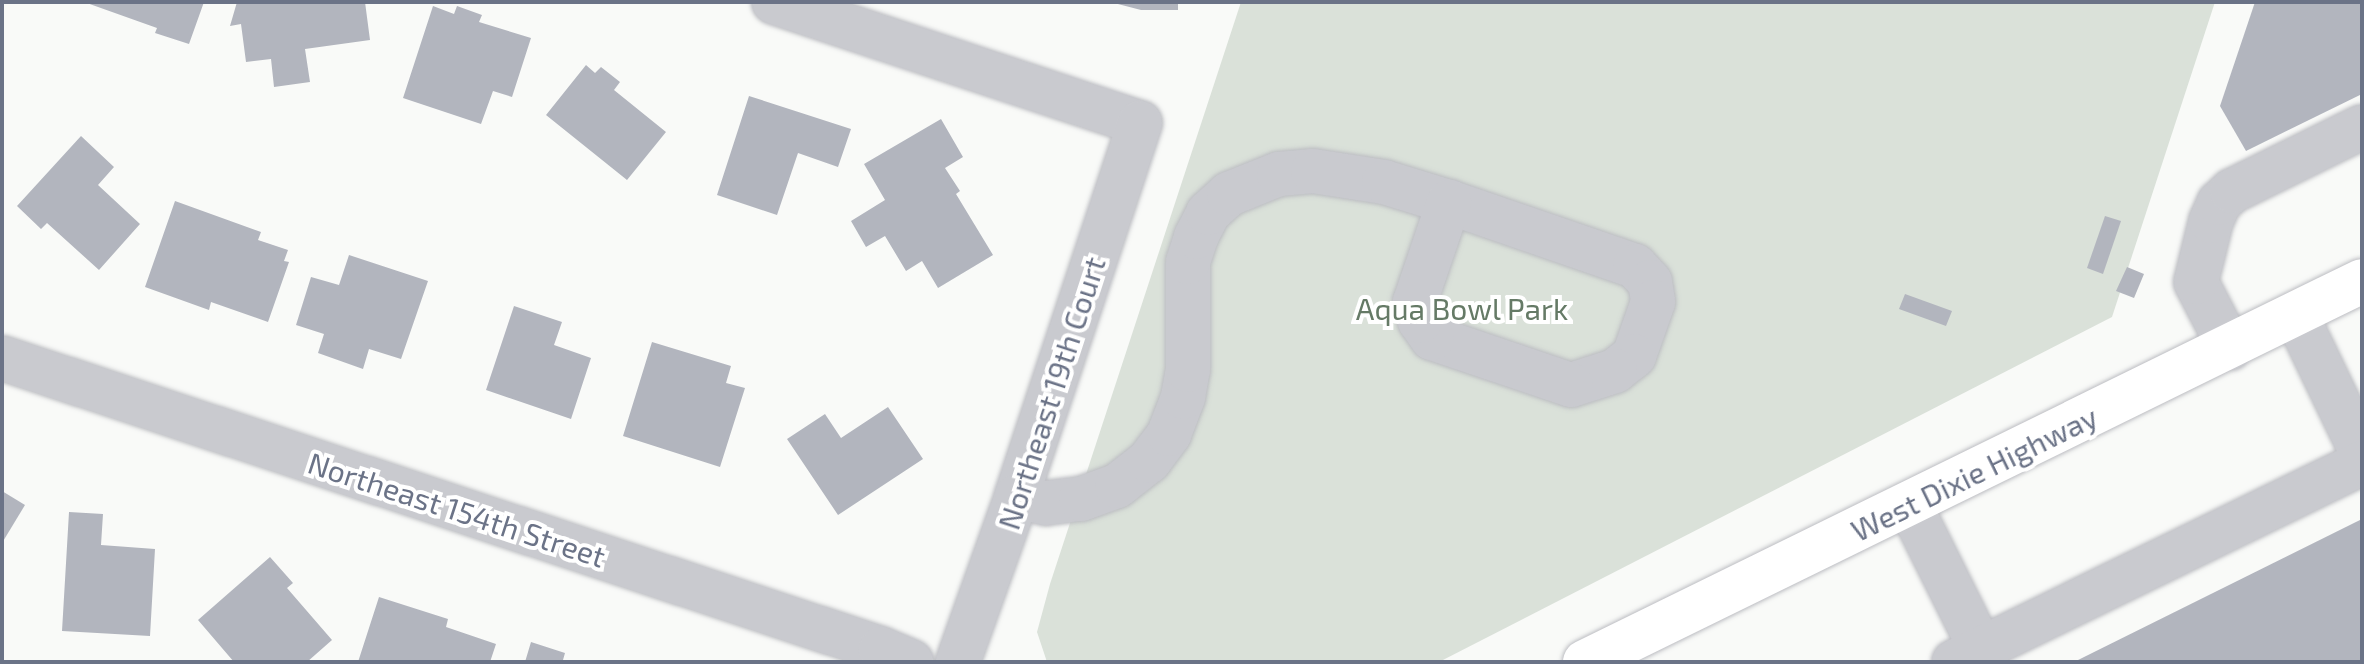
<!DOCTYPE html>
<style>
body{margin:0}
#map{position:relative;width:2364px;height:664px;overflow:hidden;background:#f9faf8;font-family:"Exo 2",sans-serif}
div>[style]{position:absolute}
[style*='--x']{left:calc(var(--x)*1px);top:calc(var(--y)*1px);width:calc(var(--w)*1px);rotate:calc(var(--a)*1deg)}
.green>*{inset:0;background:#dae1d9}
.building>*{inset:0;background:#b2b5be}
.roads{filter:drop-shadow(0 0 2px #bcbdc2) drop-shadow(0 0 2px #bcbdc2)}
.minor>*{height:44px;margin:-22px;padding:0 22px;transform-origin:22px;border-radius:22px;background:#c9cacf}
.major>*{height:44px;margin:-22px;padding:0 22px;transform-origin:22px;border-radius:22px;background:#fff}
span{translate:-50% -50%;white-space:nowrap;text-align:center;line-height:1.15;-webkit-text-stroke:8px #fff;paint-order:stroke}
.park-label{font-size:30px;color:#657a66}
.street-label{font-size:30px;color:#6b7387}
.frame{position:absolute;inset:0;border:4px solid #6b7387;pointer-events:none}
</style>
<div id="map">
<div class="green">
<i style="clip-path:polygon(1241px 2px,2215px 2px,2112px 317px,1439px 662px,1047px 662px,1037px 632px,1050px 584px)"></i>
</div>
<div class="building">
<i style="clip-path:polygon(84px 2px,204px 2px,189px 44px,155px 33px,157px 28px)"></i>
<i style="clip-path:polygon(237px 2px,365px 2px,370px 40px,305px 49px,310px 82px,274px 87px,271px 59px,246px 62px,241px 24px,230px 26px)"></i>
<i style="clip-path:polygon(1178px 2px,1178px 10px,1141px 10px,1114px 3px)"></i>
<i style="clip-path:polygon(2255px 2px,2362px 2px,2362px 94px,2246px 151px,2220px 106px)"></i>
<i style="clip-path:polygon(433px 6px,454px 14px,457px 6px,482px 15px,479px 22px,531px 38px,512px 97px,493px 91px,481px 124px,403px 98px)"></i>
<i style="clip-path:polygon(586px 65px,595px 73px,601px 67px,620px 82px,614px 90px,666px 132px,627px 180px,546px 115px)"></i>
<i style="clip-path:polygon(749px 96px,851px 129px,838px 167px,798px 153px,777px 215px,717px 195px)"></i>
<i style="clip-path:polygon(941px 119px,963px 157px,945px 168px,960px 191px,956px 194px,993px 255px,938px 288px,922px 261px,906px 271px,885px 236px,866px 247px,851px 221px,885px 200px,864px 164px)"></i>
<i style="clip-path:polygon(81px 136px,114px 167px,98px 185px,140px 224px,99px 270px,47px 223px,41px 229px,17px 206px)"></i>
<i style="clip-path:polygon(175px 201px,261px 232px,258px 240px,288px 250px,284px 261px,289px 262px,268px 322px,211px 302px,209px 310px,145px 287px)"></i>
<i style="clip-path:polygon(2105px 216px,2121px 221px,2103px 274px,2087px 268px)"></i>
<i style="clip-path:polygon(349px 255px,428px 281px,401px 359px,369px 349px,363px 369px,318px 353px,324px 334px,296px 325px,311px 277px,339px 285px)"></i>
<i style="clip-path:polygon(2127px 267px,2144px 274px,2134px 298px,2116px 291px)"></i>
<i style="clip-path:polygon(1905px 294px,1952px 311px,1946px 326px,1899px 309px)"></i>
<i style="clip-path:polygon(514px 306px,562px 322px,554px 345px,591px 358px,571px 419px,486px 390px)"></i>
<i style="clip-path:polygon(652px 342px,731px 366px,726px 383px,745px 388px,720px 467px,623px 436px)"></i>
<i style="clip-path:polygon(888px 407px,923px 459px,838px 515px,787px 439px,825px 414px,841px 438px)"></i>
<i style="clip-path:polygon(2px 491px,25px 505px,2px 543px)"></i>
<i style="clip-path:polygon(69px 512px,103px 514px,101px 545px,155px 549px,150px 636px,62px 631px)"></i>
<i style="clip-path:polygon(2362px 519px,2362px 662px,2074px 662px)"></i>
<i style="clip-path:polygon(270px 557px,293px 583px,287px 588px,332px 640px,307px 662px,234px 662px,198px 620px)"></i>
<i style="clip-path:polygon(379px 597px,448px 619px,446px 627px,496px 644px,490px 662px,358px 662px)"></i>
<i style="clip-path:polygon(531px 642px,565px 653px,563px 660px,569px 662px,525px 662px)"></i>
</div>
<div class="roads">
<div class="minor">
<i style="--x:774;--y:2;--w:385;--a:18.3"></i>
<i style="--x:1140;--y:123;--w:393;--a:108.3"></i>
<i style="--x:1017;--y:496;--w:176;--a:109.6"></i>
<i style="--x:2296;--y:315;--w:153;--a:64.4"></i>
<i style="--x:2230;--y:348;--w:74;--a:-117.3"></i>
<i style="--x:2196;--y:282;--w:63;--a:-76.2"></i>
<i style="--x:2211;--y:221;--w:20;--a:-66"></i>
<i style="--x:2219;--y:203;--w:18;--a:-43"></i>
<i style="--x:2232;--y:191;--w:145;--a:-26.2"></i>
<i style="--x:2;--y:358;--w:926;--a:18.32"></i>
<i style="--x:881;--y:649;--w:33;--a:23"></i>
<i style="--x:1017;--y:496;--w:30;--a:14"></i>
<i style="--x:1046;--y:503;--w:35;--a:-7"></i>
<i style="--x:1081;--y:499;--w:38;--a:-20"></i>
<i style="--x:1117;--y:486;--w:41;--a:-38"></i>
<i style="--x:1149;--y:461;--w:34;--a:-53"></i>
<i style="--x:1169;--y:434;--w:40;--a:-69"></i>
<i style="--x:1183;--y:397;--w:27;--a:-80"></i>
<i style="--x:1188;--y:370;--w:108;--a:-90"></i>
<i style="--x:1188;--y:262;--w:26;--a:-72"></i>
<i style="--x:1196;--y:237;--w:27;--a:-63"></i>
<i style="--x:1208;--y:213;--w:28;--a:-42"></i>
<i style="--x:1229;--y:194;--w:54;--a:-21.8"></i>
<i style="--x:1279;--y:174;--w:34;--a:-5"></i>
<i style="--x:1313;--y:171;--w:72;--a:8.8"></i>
<i style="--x:1384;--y:182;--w:68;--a:17.1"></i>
<i style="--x:1449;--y:202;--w:197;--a:19"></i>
<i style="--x:1635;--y:266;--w:22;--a:47"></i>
<i style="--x:1650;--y:282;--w:20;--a:81"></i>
<i style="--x:1653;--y:302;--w:57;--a:109.4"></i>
<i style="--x:1634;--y:356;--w:24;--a:142"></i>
<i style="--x:1615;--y:371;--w:46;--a:162.3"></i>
<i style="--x:1571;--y:385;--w:147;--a:-161.3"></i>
<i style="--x:1432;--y:338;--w:21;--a:-125"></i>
<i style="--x:1420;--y:321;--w:20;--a:-105"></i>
<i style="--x:1415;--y:302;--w:106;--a:-71.2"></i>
<i style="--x:1910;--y:506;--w:160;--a:63.6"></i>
<i style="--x:1954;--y:662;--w:454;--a:-26"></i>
</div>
<div class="major">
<i style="--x:1585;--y:662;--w:865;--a:-26.12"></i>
</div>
</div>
<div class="park-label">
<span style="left:1462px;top:308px">Aqua Bowl Park</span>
</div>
<div class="street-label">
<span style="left:1051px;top:393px;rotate:-72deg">Northeast 19th Court</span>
<span style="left:1974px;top:473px;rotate:-26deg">West Dixie Highway</span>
<span style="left:457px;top:509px;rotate:18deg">Northeast 154th Street</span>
</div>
<div class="frame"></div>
</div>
